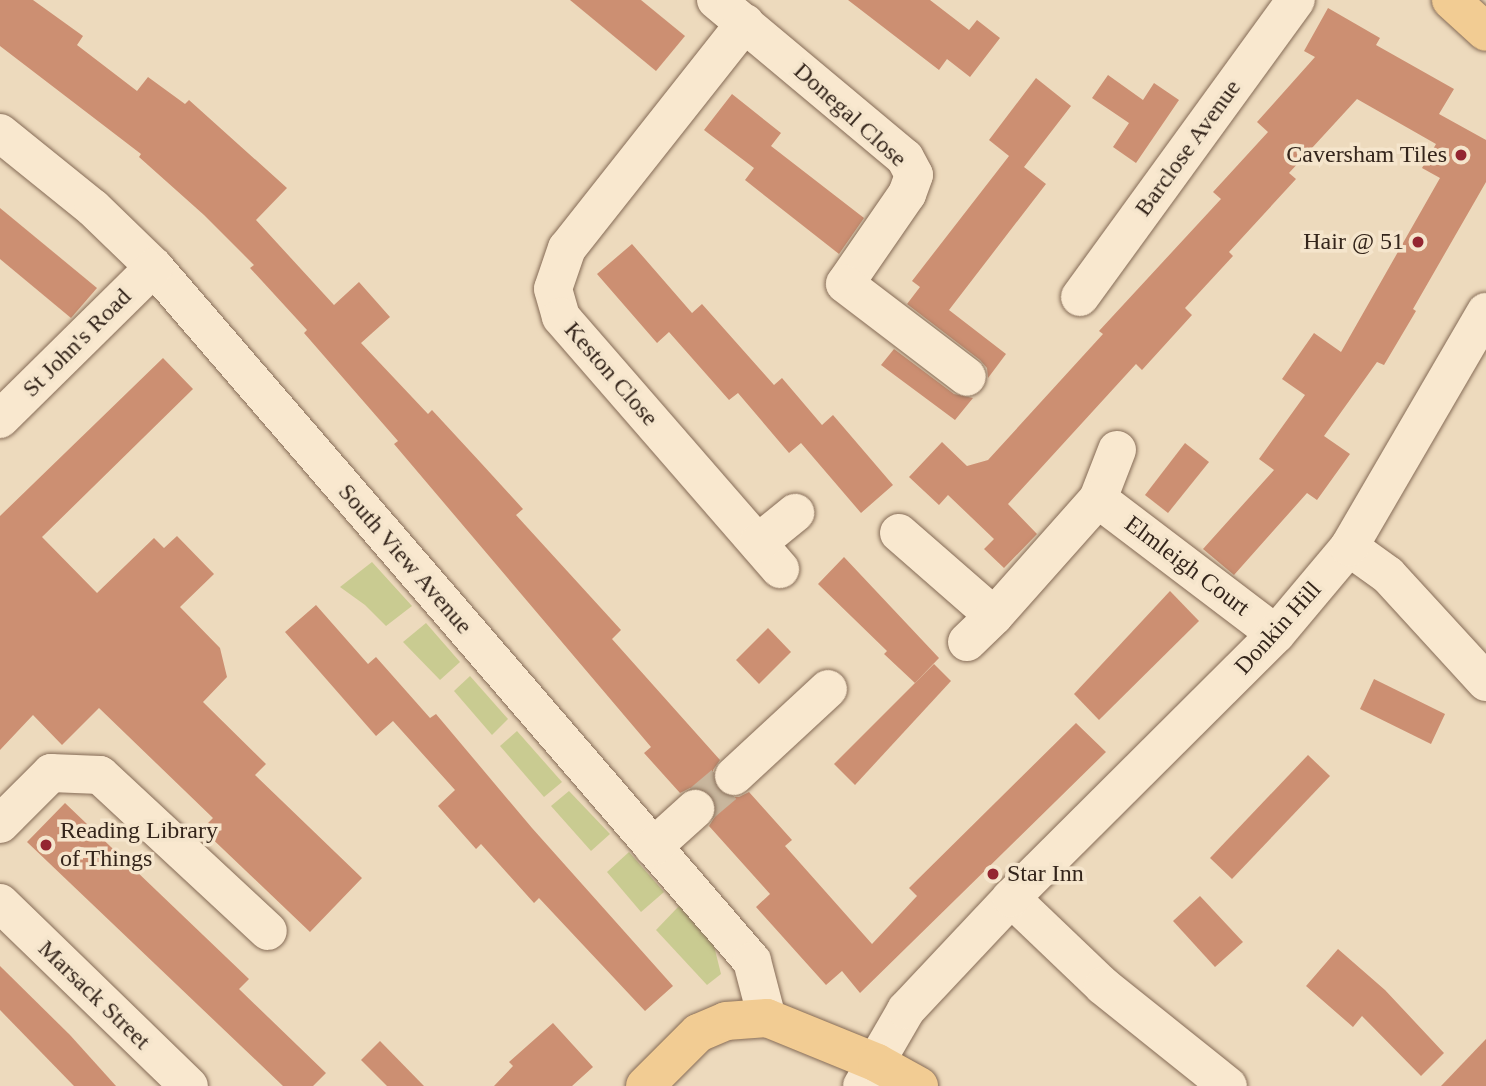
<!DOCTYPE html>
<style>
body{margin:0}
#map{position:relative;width:1486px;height:1086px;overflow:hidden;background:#eddabd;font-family:"Times New Roman",serif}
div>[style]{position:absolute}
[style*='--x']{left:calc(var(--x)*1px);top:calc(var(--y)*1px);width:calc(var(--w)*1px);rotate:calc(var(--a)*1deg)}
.green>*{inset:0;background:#c9cb91}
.building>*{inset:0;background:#cc8f72}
.minor-tunnel>*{height:38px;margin-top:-19px;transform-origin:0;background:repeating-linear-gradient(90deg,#c8b69d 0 38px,transparent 0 57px)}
.roads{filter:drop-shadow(0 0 2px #856b56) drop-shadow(0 0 2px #856b56)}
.minor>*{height:38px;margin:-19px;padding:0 19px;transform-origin:19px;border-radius:19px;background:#f9e8cf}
.major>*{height:38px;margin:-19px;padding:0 19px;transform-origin:19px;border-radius:19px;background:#f2cc93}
.dots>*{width:19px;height:19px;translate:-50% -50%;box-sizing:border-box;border:4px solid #f5e5cc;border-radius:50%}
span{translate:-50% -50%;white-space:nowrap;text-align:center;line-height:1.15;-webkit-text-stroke:7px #f5e5cc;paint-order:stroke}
.street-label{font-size:24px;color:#34251b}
.poi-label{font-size:24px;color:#34251b}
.right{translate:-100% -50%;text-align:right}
.left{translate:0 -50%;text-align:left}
</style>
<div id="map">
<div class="green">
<i style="clip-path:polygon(372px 562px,412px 606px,386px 626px,365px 605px,340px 587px)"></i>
<i style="clip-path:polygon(426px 623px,460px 662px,440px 680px,403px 642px)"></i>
<i style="clip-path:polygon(470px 676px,508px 719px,492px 735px,454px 691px)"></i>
<i style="clip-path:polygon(517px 731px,562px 782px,544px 797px,500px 746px)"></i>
<i style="clip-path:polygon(569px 791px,610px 834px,591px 851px,551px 806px)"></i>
<i style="clip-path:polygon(629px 852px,664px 892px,641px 912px,607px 872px)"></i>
<i style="clip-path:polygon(679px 906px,714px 946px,721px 974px,707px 985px,656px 930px)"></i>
</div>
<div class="building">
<i style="clip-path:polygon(0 0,33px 0,83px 36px,77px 45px,137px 91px,148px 77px,185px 104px,189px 100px,287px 188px,256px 220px,334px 305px,359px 282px,390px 317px,361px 343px,428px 414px,432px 410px,481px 463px,523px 509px,516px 515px,621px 630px,612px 639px,720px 760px,713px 770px,713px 781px,718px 790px,728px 797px,739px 797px,749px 792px,792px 840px,785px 846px,872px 944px,917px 896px,909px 888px,1076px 723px,1106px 752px,860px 993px,842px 971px,826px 985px,756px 907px,770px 894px,709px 826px,716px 815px,716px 805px,712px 795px,701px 788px,690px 788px,680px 793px,644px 753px,651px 747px,394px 444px,398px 441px,304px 333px,307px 330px,250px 268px,254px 265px,204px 215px,139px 157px,141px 154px,0 46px)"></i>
<i style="clip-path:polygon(570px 0,641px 0,685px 36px,656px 71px)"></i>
<i style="clip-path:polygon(848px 0,930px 0,969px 30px,977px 20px,1000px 38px,970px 77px,947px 59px,939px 70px)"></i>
<i style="clip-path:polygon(1328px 8px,1380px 38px,1376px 45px,1454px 89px,1439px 114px,1486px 140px,1486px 182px,1413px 309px,1416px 311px,1384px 365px,1377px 362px,1324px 436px,1350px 454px,1317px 500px,1307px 493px,1234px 575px,1203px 549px,1274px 470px,1259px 459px,1305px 395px,1282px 379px,1314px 333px,1341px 352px,1440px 178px,1422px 168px,1436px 144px,1357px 99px,1289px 173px,1296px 179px,1229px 252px,1233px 256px,1185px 308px,1192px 315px,1142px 370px,1136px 364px,1008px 504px,1037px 534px,1004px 568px,984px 549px,994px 539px,948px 495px,939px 505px,909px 477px,942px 442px,967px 466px,988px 460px,1103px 334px,1099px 331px,1221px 199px,1213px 192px,1268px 132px,1257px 122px,1315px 57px,1304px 51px)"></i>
<i style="clip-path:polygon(1108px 75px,1143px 100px,1154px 83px,1179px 100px,1136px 163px,1113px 147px,1129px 123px,1092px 98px)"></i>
<i style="clip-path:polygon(1036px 78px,1071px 106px,1024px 167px,1046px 184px,949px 310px,1006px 354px,988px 378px,987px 368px,980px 360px,907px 304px,920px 287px,912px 281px,1009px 156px,989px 140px)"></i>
<i style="clip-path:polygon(732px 94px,781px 133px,771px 146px,864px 218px,839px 254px,745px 180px,754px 168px,704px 130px)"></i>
<i style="clip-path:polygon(0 208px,97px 288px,71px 318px,0 259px)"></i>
<i style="clip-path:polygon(632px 244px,692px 313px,702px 304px,774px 385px,782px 378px,822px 425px,833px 415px,893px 485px,861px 513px,801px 443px,789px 453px,738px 393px,729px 400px,669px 332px,657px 343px,597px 274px)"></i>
<i style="clip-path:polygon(894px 349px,954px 394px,973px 398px,955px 420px,881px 365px)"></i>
<i style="clip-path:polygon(163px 358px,193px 389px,42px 537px,97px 593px,154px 538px,164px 548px,177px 536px,214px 574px,180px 607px,220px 648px,227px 677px,203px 702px,266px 764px,255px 775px,362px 878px,310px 932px,202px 829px,213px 818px,99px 708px,62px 745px,33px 715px,0 750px,0 516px)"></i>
<i style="clip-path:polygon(1185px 443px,1209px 462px,1168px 513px,1145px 495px)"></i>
<i style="clip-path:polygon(844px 557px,939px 658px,915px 683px,884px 654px,887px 651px,818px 584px)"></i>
<i style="clip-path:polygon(1170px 591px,1199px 621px,1099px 720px,1074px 694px)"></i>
<i style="clip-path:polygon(316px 605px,368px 664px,376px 657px,430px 718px,436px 714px,532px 828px,673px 986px,645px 1011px,539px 898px,534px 903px,481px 844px,476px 849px,438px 806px,455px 790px,393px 721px,376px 736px,285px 632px)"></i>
<i style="clip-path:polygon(768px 628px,791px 652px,759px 684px,736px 660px)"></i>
<i style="clip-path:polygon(934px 664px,951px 681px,855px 785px,834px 764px)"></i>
<i style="clip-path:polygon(1374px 679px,1445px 714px,1431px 744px,1360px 709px)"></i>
<i style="clip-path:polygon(1308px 755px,1330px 776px,1232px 879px,1210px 858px)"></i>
<i style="clip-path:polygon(65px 803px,249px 979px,239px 989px,326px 1073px,313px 1086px,283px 1086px,27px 842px)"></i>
<i style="clip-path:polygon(1200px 896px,1243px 942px,1215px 967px,1173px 921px)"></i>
<i style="clip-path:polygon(1338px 949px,1385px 990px,1444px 1053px,1421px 1076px,1362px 1016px,1353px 1027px,1306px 986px)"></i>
<i style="clip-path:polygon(0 966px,70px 1035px,116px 1086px,74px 1086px,0 1010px)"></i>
<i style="clip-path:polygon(553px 1023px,593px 1067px,572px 1086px,494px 1086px,513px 1066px,509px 1062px)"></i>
<i style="clip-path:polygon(1486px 1039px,1486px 1086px,1441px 1086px)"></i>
<i style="clip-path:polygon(380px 1041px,424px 1086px,387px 1086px,361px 1060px)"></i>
</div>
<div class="minor-tunnel">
<i style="--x:695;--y:809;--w:51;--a:-40.2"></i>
</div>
<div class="roads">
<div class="minor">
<i style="--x:716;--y:0;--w:246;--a:39.9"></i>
<i style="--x:905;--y:158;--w:19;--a:62"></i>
<i style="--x:914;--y:175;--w:20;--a:110"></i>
<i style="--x:907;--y:194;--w:109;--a:124.6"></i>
<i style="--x:845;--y:284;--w:153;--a:37.3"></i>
<i style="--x:745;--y:23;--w:287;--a:128.3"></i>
<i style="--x:567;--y:248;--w:43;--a:108.9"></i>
<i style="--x:553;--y:289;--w:29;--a:74"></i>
<i style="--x:561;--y:317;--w:334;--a:49"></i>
<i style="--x:0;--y:133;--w:119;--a:38.9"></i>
<i style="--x:93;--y:208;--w:85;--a:44"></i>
<i style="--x:154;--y:267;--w:916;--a:49.25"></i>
<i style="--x:752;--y:961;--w:59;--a:75.3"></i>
<i style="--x:1080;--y:297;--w:367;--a:-54"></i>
<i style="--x:0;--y:419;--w:216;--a:-44.6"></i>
<i style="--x:1117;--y:450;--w:53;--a:111.2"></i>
<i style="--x:1098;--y:499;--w:223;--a:37.2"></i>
<i style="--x:899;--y:533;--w:126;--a:41.1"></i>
<i style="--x:758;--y:543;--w:48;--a:-39"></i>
<i style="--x:1349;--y:547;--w:48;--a:35.7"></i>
<i style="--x:1388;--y:575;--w:145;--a:47.5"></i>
<i style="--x:967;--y:642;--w:37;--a:-44"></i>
<i style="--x:994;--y:616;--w:157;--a:-48.4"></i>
<i style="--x:734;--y:776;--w:128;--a:-42.8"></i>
<i style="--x:0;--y:824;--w:72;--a:-45"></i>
<i style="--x:51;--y:773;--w:49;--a:2.3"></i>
<i style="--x:100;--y:775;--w:229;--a:42.9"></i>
<i style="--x:653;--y:847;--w:57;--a:-42.1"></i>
<i style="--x:1011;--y:898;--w:127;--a:43.7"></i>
<i style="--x:1103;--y:986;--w:160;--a:38.7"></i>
<i style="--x:0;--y:903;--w:263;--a:44.1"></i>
<i style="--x:862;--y:1086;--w:88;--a:-59.9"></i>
<i style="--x:906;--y:1010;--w:154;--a:-46.8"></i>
<i style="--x:1011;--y:898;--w:374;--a:-44.9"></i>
<i style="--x:1276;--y:634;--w:114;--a:-50"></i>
<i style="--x:1349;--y:547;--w:272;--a:-59.8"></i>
</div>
<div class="major">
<i style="--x:1451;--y:0;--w:47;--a:42.4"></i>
<i style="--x:645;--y:1086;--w:75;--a:-45"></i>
<i style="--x:698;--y:1033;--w:30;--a:-23"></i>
<i style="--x:726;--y:1021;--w:41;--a:-4.2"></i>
<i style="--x:767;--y:1018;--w:119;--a:22.2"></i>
<i style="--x:877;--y:1063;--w:48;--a:28.7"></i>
</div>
</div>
<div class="dots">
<i style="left:1461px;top:155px;background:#942631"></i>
<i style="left:1418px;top:242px;background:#942631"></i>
<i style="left:46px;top:845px;background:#942631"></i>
<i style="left:993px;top:874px;background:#942631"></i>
</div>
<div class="street-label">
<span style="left:850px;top:115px;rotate:42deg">Donegal Close</span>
<span style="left:1188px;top:148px;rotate:-54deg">Barclose Avenue</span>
<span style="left:77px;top:343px;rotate:-45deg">St John's Road</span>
<span style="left:611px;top:374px;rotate:49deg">Keston Close</span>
<span style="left:405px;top:559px;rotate:49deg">South View Avenue</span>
<span style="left:1187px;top:566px;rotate:37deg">Elmleigh Court</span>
<span style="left:1278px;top:628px;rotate:-48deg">Donkin Hill</span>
<span style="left:94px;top:995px;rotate:44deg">Marsack Street</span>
</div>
<div class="poi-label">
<span class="right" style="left:1447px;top:155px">Caversham Tiles</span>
<span class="right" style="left:1404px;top:242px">Hair @ 51</span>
<span class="left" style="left:60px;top:845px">Reading Library<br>of Things</span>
<span class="left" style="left:1007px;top:874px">Star Inn</span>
</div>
</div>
